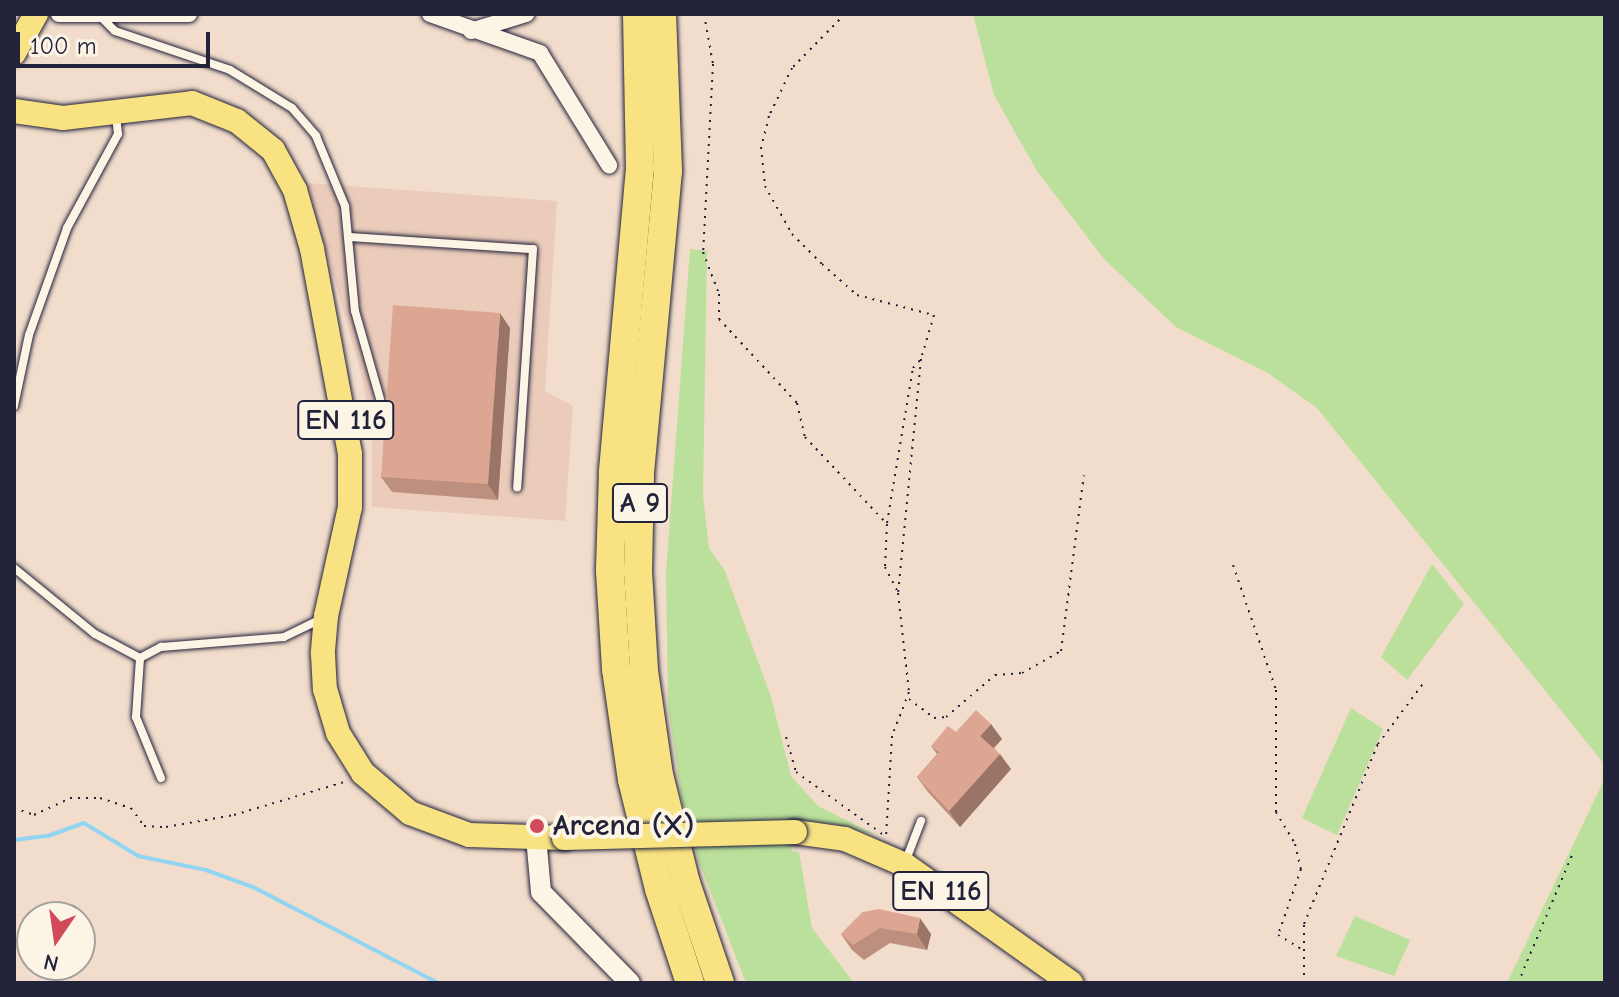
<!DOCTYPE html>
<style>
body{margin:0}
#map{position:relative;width:1619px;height:997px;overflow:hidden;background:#f2ddcc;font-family:"Comic Neue",sans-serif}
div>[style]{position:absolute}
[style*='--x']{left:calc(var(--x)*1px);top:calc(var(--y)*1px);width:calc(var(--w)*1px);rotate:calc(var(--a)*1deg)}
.built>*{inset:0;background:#ebccbb}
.green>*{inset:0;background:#bae09b}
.stream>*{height:4px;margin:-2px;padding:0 2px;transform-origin:2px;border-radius:2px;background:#92d5f3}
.path>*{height:2px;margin-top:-1px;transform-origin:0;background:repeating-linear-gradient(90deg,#22223b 0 2px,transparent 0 8px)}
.roads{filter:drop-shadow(0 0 2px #22223b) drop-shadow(0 0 2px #22223b)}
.service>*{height:8px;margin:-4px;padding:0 4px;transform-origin:4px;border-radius:4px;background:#fcf5e5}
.minor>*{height:16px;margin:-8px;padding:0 8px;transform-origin:8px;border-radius:8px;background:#fcf5e5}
.tertiary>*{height:20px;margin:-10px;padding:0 10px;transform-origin:10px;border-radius:10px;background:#fcf5e5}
.primary>*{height:24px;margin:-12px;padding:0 12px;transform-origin:12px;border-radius:12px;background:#f8e281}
.motorway>*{height:28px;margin:-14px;padding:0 14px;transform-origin:14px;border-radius:14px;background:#f8e281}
.bridges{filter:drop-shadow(0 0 2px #22223b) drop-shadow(0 0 2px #22223b)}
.primary-bridge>*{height:24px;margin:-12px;padding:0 12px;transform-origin:12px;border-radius:12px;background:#f8e281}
.wall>*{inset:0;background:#bd8f7e}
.shaded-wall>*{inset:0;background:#9a7467}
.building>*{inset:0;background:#dca693}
.dots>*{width:22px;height:22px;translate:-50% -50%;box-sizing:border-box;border:4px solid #fcf5e5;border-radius:50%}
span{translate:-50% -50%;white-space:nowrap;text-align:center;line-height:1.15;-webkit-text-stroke:8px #fcf5e5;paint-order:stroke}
.shield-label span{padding:2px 6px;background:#fcf5e5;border:2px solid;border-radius:6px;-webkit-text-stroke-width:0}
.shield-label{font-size:28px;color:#22223b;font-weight:700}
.poi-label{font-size:30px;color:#22223b;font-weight:700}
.left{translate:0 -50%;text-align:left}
.frame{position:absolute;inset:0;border:16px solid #22223b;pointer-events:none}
.north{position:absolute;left:16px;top:901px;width:80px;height:80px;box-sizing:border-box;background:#fcf5e5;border:2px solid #a5a1a1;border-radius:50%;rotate:193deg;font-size:22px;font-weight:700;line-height:32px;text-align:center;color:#22223b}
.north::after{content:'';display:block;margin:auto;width:28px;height:36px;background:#d1495b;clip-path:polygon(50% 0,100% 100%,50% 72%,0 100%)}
.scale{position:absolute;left:16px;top:32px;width:194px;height:36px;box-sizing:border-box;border:4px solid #22223b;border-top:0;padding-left:10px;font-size:24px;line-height:28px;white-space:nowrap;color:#22223b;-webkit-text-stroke:6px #fcf5e5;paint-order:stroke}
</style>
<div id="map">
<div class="built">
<i style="clip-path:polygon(307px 183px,557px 201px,545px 391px,573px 406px,565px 521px,372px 507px,372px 435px,362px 376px)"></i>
</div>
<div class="green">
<i style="clip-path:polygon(973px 14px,1605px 14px,1605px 765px,1317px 408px,1268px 373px,1176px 327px,1104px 259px,1037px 171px,994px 95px)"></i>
<i style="clip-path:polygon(690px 249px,707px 251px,703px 496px,709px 548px,725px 571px,771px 697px,791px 776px,818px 806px,876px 835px,834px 824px,787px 822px,792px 851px,799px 852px,812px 928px,854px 983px,746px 983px,699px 862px,682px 801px,668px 706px,666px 573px)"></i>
<i style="clip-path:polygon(1432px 564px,1464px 604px,1407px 680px,1381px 657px)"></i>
<i style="clip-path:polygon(1351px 708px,1383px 729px,1337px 835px,1302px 818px)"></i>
<i style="clip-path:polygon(1605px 778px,1605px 983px,1507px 983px)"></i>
<i style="clip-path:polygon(1355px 916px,1410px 940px,1394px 976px,1336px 956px)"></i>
</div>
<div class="stream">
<i style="--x:14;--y:840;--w:34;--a:-7"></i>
<i style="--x:48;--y:836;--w:38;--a:-20"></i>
<i style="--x:84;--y:823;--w:63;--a:31.4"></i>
<i style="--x:138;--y:856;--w:69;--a:11.6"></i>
<i style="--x:206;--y:870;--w:50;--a:19.9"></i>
<i style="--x:253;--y:887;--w:208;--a:27.4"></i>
</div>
<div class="path">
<i style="--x:704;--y:14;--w:51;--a:79.8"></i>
<i style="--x:713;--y:64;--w:188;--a:93"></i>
<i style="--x:703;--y:252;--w:45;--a:69.1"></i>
<i style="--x:719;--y:294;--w:25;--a:90"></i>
<i style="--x:719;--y:319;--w:115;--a:47.1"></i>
<i style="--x:797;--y:403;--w:35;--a:77"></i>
<i style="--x:805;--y:437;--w:120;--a:46.7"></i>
<i style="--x:887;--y:524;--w:43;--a:92.7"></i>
<i style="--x:885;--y:567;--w:29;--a:63"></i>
<i style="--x:898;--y:593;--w:100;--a:83.7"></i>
<i style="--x:909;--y:692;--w:47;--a:111.1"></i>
<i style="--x:892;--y:736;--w:101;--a:93.4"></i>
<i style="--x:845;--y:14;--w:76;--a:134.5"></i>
<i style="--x:792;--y:68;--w:53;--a:115.6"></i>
<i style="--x:769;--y:116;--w:32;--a:104"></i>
<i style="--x:761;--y:147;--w:39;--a:84"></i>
<i style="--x:765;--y:186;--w:55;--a:60.6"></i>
<i style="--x:792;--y:234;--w:42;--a:45"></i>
<i style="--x:822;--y:264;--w:47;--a:41.5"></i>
<i style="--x:857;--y:295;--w:80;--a:14.6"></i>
<i style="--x:934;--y:315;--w:46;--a:106.5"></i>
<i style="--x:921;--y:359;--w:234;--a:95.6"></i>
<i style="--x:887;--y:523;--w:157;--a:-80.5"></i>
<i style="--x:913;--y:368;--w:12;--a:-48"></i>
<i style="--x:1233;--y:565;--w:132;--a:71"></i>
<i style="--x:1276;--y:690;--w:122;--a:90"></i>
<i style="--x:1276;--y:812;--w:37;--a:59"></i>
<i style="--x:1295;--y:844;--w:26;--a:77"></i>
<i style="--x:1301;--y:869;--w:70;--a:109.2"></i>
<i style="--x:1278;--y:935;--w:26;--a:31"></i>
<i style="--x:909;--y:699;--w:31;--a:37"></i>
<i style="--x:934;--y:718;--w:12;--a:-5"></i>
<i style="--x:946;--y:717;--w:65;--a:-40.6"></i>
<i style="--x:995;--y:675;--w:27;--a:-4"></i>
<i style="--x:1022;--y:673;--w:45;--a:-29.4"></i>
<i style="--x:1061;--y:651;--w:177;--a:-82.6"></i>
<i style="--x:786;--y:737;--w:36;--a:74"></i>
<i style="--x:796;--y:772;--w:110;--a:35.7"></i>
<i style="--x:14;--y:808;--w:21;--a:19"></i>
<i style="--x:34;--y:815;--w:40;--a:-25"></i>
<i style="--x:70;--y:798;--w:30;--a:0"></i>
<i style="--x:100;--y:798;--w:33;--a:18"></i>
<i style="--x:131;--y:808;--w:22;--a:54"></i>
<i style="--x:144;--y:826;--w:22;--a:3"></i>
<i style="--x:166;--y:827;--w:69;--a:-10"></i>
<i style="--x:234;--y:815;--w:118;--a:-16.7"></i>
<i style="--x:47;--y:917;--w:16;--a:-45"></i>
<i style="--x:14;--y:951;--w:26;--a:-47"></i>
<i style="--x:1304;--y:983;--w:59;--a:-90"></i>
<i style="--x:1304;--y:924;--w:195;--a:-67.7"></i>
<i style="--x:1378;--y:744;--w:74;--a:-53.3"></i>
<i style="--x:1518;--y:983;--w:141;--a:-67.1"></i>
</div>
<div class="roads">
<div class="service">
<i style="--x:100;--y:16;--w:21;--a:45"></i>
<i style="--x:115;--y:31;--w:121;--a:18.7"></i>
<i style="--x:230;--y:70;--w:73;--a:31.5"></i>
<i style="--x:292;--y:108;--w:37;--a:49"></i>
<i style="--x:316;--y:136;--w:76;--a:67.5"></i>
<i style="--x:345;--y:206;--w:105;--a:84.6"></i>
<i style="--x:355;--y:311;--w:91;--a:74.1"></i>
<i style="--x:350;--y:237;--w:183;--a:3.8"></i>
<i style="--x:533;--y:249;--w:239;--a:93.8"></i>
<i style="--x:14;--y:406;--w:73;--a:-78.1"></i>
<i style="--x:29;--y:335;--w:114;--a:-70.4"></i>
<i style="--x:67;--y:228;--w:107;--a:-61.5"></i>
<i style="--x:118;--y:134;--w:18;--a:-96"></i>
<i style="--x:14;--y:568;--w:104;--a:39.2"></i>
<i style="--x:95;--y:634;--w:51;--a:28.1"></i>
<i style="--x:161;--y:778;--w:66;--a:-112.3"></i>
<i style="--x:136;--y:717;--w:59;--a:-86.1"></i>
<i style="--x:140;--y:658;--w:24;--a:-28"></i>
<i style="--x:161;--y:647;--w:123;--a:-4.6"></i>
<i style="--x:284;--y:637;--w:41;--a:-25.9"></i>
<i style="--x:906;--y:860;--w:42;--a:-69"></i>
</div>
<div class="minor">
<i style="--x:59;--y:14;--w:130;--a:0"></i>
<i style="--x:430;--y:14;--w:117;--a:19.5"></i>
<i style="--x:540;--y:53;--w:132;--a:58.4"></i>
<i style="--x:471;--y:31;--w:58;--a:-17.2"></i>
</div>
<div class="tertiary">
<i style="--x:536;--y:837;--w:55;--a:84.8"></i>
<i style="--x:541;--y:892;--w:127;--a:45.6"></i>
</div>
<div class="primary">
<i style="--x:14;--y:53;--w:45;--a:-60.6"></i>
<i style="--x:14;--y:111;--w:49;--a:8.1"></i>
<i style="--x:63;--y:118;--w:130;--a:-6.6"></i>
<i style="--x:192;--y:103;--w:48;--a:21.8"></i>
<i style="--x:237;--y:121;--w:46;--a:38.9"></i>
<i style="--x:273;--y:150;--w:46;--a:61.2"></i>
<i style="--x:295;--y:190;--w:61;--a:73.9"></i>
<i style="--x:312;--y:249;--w:208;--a:79.5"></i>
<i style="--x:350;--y:454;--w:53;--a:90"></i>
<i style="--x:350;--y:507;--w:112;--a:102.4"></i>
<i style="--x:326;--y:616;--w:38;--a:95"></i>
<i style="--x:323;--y:654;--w:35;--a:87"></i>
<i style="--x:325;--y:689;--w:46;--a:73.5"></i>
<i style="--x:338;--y:733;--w:47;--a:58"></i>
<i style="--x:363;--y:773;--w:62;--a:40.4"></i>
<i style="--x:410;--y:813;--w:63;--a:20.4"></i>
<i style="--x:469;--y:835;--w:95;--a:1.8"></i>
<i style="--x:795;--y:832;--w:50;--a:8"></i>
<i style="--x:845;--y:839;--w:65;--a:23.4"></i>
<i style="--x:905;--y:865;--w:204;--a:35.4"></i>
</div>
<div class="motorway">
<i style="--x:637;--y:14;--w:154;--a:88.9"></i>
<i style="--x:640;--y:168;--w:306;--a:95.1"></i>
<i style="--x:613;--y:473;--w:98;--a:91.8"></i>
<i style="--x:610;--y:571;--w:98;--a:86.5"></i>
<i style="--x:616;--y:669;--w:112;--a:81.8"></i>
<i style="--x:632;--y:780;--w:112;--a:76.1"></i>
<i style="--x:659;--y:889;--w:99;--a:71.7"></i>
<i style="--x:662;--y:14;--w:157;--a:87.8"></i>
<i style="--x:668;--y:171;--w:305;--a:95.3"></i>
<i style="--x:640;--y:475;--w:97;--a:91.2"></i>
<i style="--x:638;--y:572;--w:99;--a:86.5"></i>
<i style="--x:644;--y:671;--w:105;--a:81.8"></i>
<i style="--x:659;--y:775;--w:111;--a:76"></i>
<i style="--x:686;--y:883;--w:106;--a:71.2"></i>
</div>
</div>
<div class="bridges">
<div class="primary-bridge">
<i style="--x:564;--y:838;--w:231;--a:-1.5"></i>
</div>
</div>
<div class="wall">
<i style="clip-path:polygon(510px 328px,498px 500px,392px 492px,381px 477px)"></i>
<i style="clip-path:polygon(956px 732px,1002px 739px,994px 748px,1011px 769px,960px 827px,928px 792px,917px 777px,937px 754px,931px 746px)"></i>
<i style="clip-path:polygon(863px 912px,931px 934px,927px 950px,890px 943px,864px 960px,852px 950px,841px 934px)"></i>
</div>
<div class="shaded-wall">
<i style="clip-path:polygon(500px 313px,510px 328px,498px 500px,488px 484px)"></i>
<i style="clip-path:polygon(991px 724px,1002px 739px,991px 751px,980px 736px)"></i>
<i style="clip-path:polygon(1000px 754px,1011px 769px,960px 827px,949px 811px)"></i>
<i style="clip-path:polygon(920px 918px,931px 934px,927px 950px,917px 934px)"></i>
</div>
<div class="building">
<i style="clip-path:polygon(393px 305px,500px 313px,488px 484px,381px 477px)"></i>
<i style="clip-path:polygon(976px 710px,991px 724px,980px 736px,1000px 754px,949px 811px,917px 777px,939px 752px,931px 746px,948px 726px,956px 732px)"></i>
<i style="clip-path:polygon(879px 909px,920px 918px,917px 934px,880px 928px,853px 945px,841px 934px,863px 912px)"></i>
</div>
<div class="dots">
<i style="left:537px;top:826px;background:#d1495b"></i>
</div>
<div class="shield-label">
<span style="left:346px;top:420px">EN 116</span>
<span style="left:640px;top:503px">A 9</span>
<span style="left:941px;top:891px">EN 116</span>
</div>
<div class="poi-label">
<span class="left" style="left:553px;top:826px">Arcena (X)</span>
</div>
<div class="frame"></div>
<div class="north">N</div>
<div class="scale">100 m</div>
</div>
